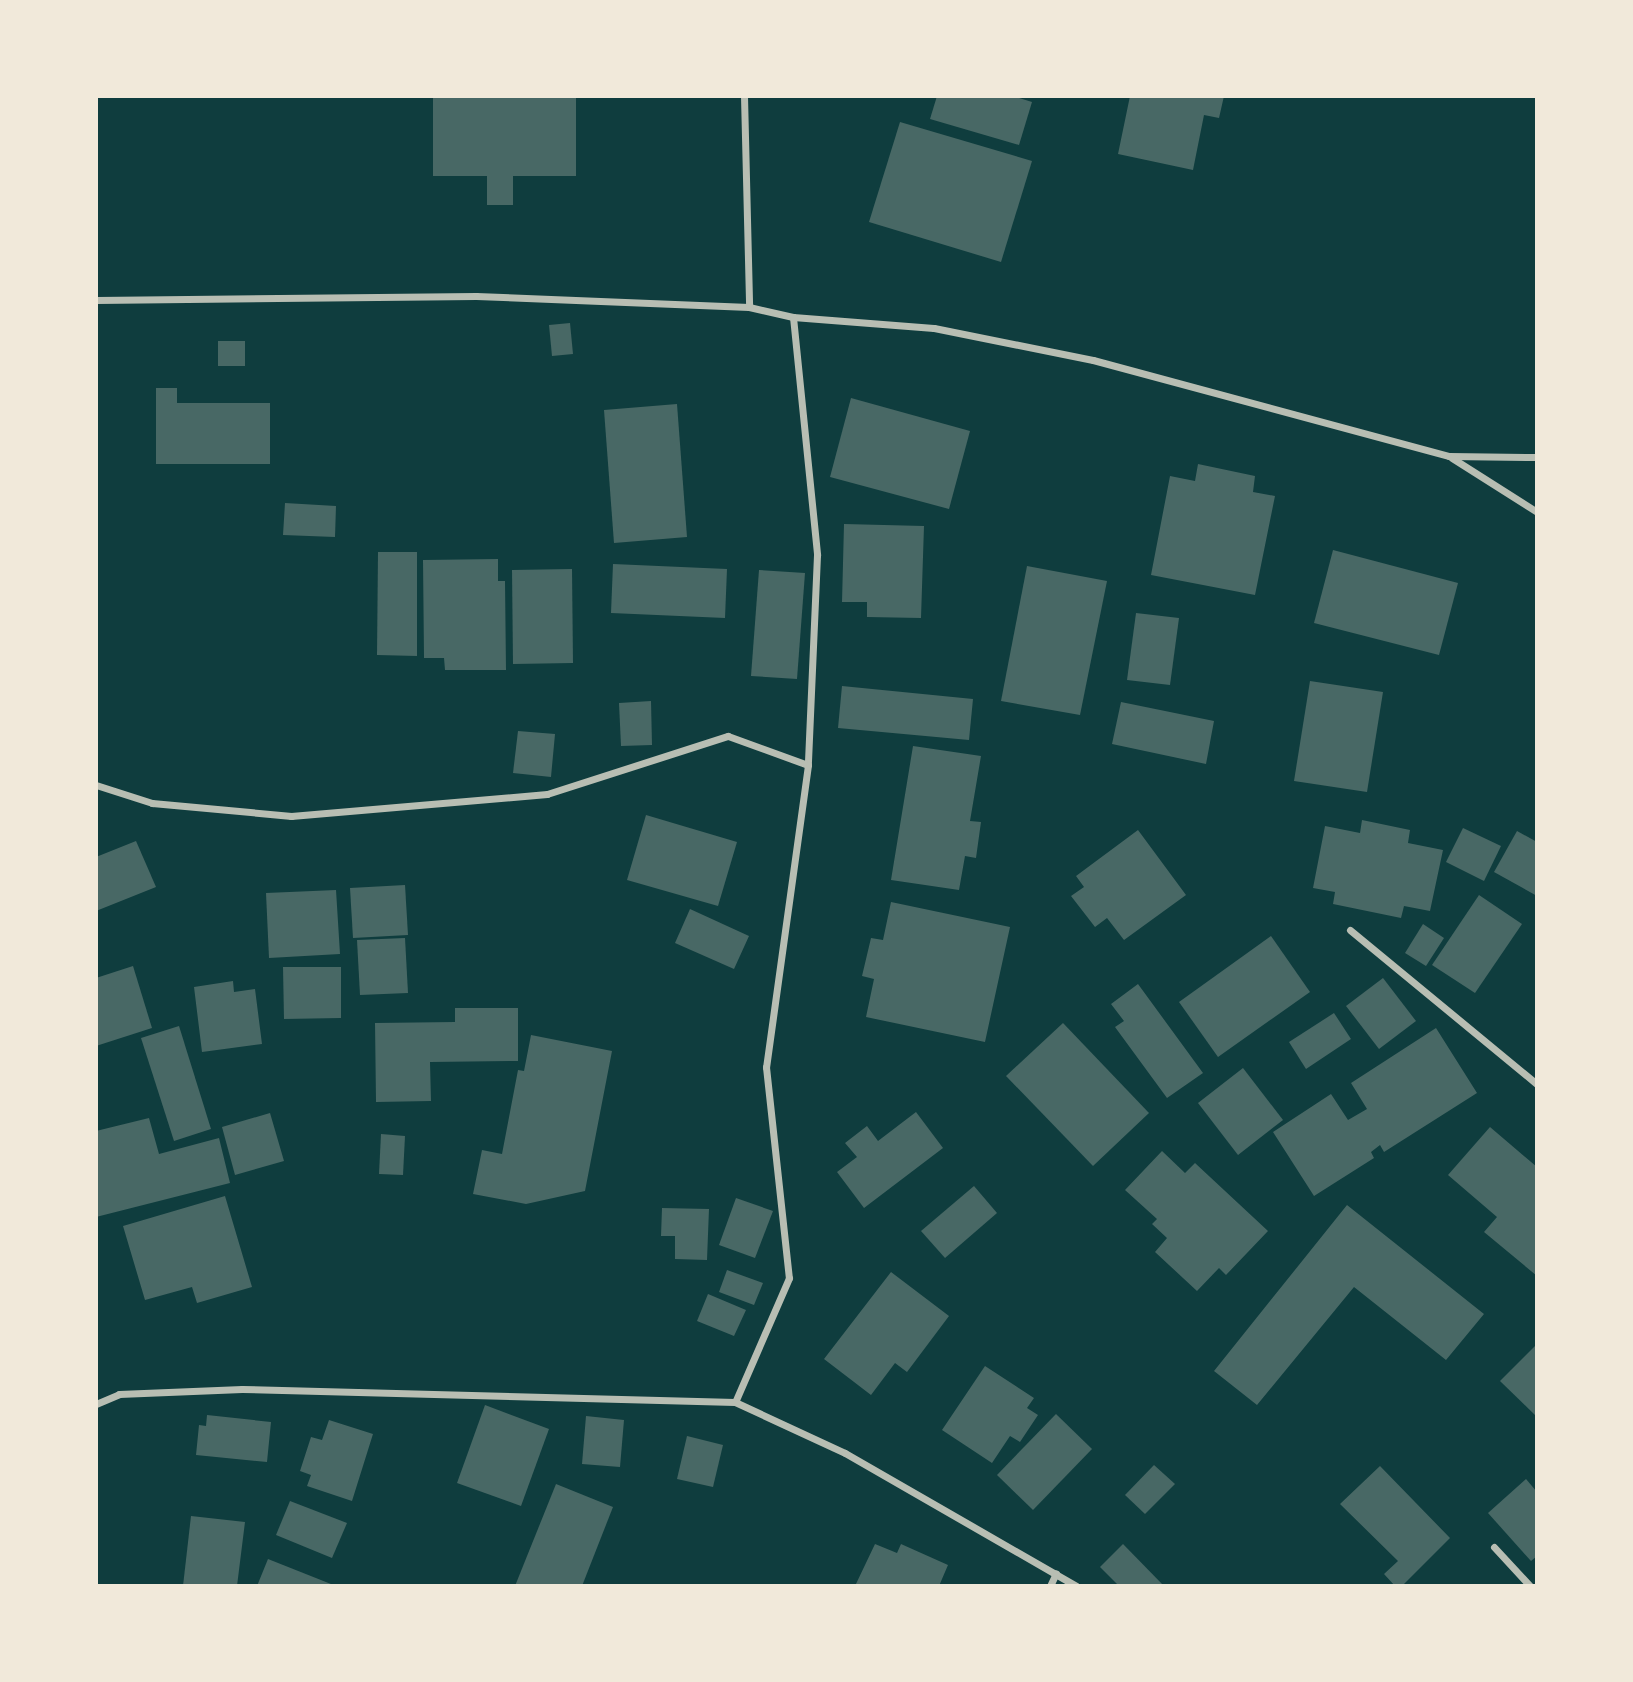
<!DOCTYPE html>
<style>
body{margin:0}
#map{position:relative;width:1633px;height:1682px;overflow:hidden;background:#0f3d3e;font-family:"Archivo Narrow",sans-serif}
div>[style]{position:absolute}
[style*='--x']{left:calc(var(--x)*1px);top:calc(var(--y)*1px);width:calc(var(--w)*1px);rotate:calc(var(--a)*1deg)}
.building>*{inset:0;background:#486865}
.minor>*{height:7px;margin:-3.5px;padding:0 3.5px;transform-origin:3.5px;border-radius:3.5px;background:#b8beb3}
span{translate:-50% -50%;white-space:nowrap;text-align:center;line-height:1.15;-webkit-text-stroke:5px #f1e9da;paint-order:stroke}
.frame{position:absolute;inset:0;border:98px solid #f1e9da;pointer-events:none}
</style>
<div id="map">
<div class="building">
<i style="clip-path:polygon(433px 96px,576px 96px,576px 176px,513px 176px,513px 205px,487px 205px,487px 176px,433px 176px)"></i>
<i style="clip-path:polygon(937px 96px,1013px 96px,1032px 102px,1019px 145px,930px 119px)"></i>
<i style="clip-path:polygon(1130px 96px,1224px 96px,1219px 118px,1204px 115px,1193px 170px,1118px 154px)"></i>
<i style="clip-path:polygon(900px 122px,1032px 161px,1001px 262px,869px 222px)"></i>
<i style="clip-path:polygon(570px 323px,573px 354px,552px 356px,549px 325px)"></i>
<i style="clip-path:polygon(218px 341px,245px 341px,245px 366px,218px 366px)"></i>
<i style="clip-path:polygon(156px 388px,177px 388px,177px 403px,270px 403px,270px 464px,156px 464px)"></i>
<i style="clip-path:polygon(851px 398px,970px 431px,949px 509px,830px 477px)"></i>
<i style="clip-path:polygon(677px 404px,687px 537px,614px 543px,604px 410px)"></i>
<i style="clip-path:polygon(1198px 464px,1255px 476px,1253px 492px,1275px 496px,1255px 595px,1151px 575px,1170px 476px,1195px 481px)"></i>
<i style="clip-path:polygon(285px 503px,336px 506px,335px 537px,283px 535px)"></i>
<i style="clip-path:polygon(844px 524px,924px 526px,921px 618px,867px 617px,867px 602px,842px 602px)"></i>
<i style="clip-path:polygon(1333px 550px,1458px 583px,1439px 655px,1314px 623px)"></i>
<i style="clip-path:polygon(378px 552px,417px 552px,417px 656px,377px 655px)"></i>
<i style="clip-path:polygon(498px 559px,498px 581px,505px 581px,506px 670px,445px 670px,444px 658px,424px 658px,423px 560px)"></i>
<i style="clip-path:polygon(613px 564px,727px 569px,725px 618px,611px 613px)"></i>
<i style="clip-path:polygon(1027px 566px,1107px 581px,1080px 715px,1001px 701px)"></i>
<i style="clip-path:polygon(572px 569px,573px 663px,513px 664px,512px 570px)"></i>
<i style="clip-path:polygon(759px 570px,805px 573px,797px 679px,751px 676px)"></i>
<i style="clip-path:polygon(1136px 613px,1179px 618px,1170px 685px,1127px 680px)"></i>
<i style="clip-path:polygon(1310px 681px,1383px 692px,1367px 792px,1294px 781px)"></i>
<i style="clip-path:polygon(842px 686px,973px 699px,969px 740px,838px 728px)"></i>
<i style="clip-path:polygon(651px 701px,652px 745px,621px 746px,619px 703px)"></i>
<i style="clip-path:polygon(1121px 702px,1214px 721px,1206px 764px,1112px 744px)"></i>
<i style="clip-path:polygon(518px 731px,555px 734px,551px 777px,513px 773px)"></i>
<i style="clip-path:polygon(913px 746px,981px 756px,970px 821px,981px 822px,976px 858px,965px 856px,959px 890px,891px 880px)"></i>
<i style="clip-path:polygon(646px 815px,737px 842px,718px 906px,627px 880px)"></i>
<i style="clip-path:polygon(1362px 820px,1410px 830px,1408px 843px,1443px 850px,1430px 911px,1404px 906px,1401px 918px,1333px 904px,1335px 892px,1313px 888px,1325px 826px,1360px 833px)"></i>
<i style="clip-path:polygon(1463px 828px,1501px 846px,1484px 881px,1446px 862px)"></i>
<i style="clip-path:polygon(1138px 830px,1186px 895px,1124px 940px,1107px 918px,1095px 927px,1071px 896px,1084px 887px,1076px 876px)"></i>
<i style="clip-path:polygon(1517px 831px,1537px 842px,1537px 896px,1494px 872px)"></i>
<i style="clip-path:polygon(136px 841px,156px 887px,96px 911px,96px 857px)"></i>
<i style="clip-path:polygon(405px 885px,408px 935px,353px 938px,350px 888px)"></i>
<i style="clip-path:polygon(336px 890px,340px 954px,269px 958px,266px 893px)"></i>
<i style="clip-path:polygon(1479px 895px,1522px 924px,1475px 993px,1432px 965px)"></i>
<i style="clip-path:polygon(891px 902px,1010px 927px,985px 1042px,866px 1017px,874px 979px,862px 976px,871px 938px,883px 940px)"></i>
<i style="clip-path:polygon(690px 909px,749px 936px,734px 969px,675px 943px)"></i>
<i style="clip-path:polygon(1423px 924px,1444px 938px,1426px 966px,1405px 953px)"></i>
<i style="clip-path:polygon(1271px 936px,1310px 992px,1218px 1057px,1179px 1002px)"></i>
<i style="clip-path:polygon(405px 938px,408px 993px,360px 995px,357px 940px)"></i>
<i style="clip-path:polygon(133px 966px,152px 1028px,96px 1046px,96px 978px)"></i>
<i style="clip-path:polygon(283px 967px,341px 967px,341px 1018px,284px 1019px)"></i>
<i style="clip-path:polygon(1383px 978px,1416px 1021px,1379px 1049px,1346px 1006px)"></i>
<i style="clip-path:polygon(233px 981px,234px 992px,255px 989px,262px 1044px,202px 1052px,194px 987px)"></i>
<i style="clip-path:polygon(1138px 984px,1203px 1073px,1167px 1098px,1115px 1027px,1124px 1021px,1111px 1004px)"></i>
<i style="clip-path:polygon(455px 1008px,518px 1008px,518px 1061px,430px 1062px,431px 1101px,376px 1102px,375px 1023px,455px 1022px)"></i>
<i style="clip-path:polygon(1334px 1013px,1351px 1039px,1306px 1069px,1289px 1042px)"></i>
<i style="clip-path:polygon(1063px 1023px,1149px 1113px,1093px 1166px,1006px 1076px)"></i>
<i style="clip-path:polygon(179px 1026px,211px 1129px,174px 1141px,141px 1038px)"></i>
<i style="clip-path:polygon(1436px 1028px,1477px 1093px,1384px 1152px,1380px 1145px,1371px 1152px,1374px 1158px,1314px 1196px,1273px 1132px,1331px 1094px,1348px 1120px,1367px 1109px,1351px 1083px)"></i>
<i style="clip-path:polygon(531px 1035px,612px 1051px,585px 1191px,526px 1204px,473px 1194px,482px 1150px,502px 1154px,518px 1070px,524px 1071px)"></i>
<i style="clip-path:polygon(1243px 1068px,1283px 1120px,1238px 1155px,1198px 1103px)"></i>
<i style="clip-path:polygon(916px 1112px,943px 1148px,864px 1208px,837px 1172px,857px 1157px,845px 1143px,867px 1126px,878px 1141px)"></i>
<i style="clip-path:polygon(270px 1113px,284px 1161px,235px 1175px,222px 1127px)"></i>
<i style="clip-path:polygon(149px 1118px,159px 1154px,219px 1138px,230px 1183px,96px 1217px,96px 1131px)"></i>
<i style="clip-path:polygon(1490px 1127px,1537px 1167px,1537px 1276px,1484px 1232px,1497px 1217px,1448px 1175px)"></i>
<i style="clip-path:polygon(381px 1134px,405px 1136px,403px 1175px,379px 1174px)"></i>
<i style="clip-path:polygon(1162px 1151px,1185px 1173px,1195px 1163px,1268px 1231px,1226px 1275px,1219px 1268px,1197px 1291px,1155px 1252px,1167px 1238px,1152px 1224px,1157px 1219px,1125px 1190px)"></i>
<i style="clip-path:polygon(974px 1186px,997px 1213px,945px 1258px,921px 1231px)"></i>
<i style="clip-path:polygon(225px 1196px,252px 1287px,197px 1303px,192px 1287px,145px 1300px,123px 1226px)"></i>
<i style="clip-path:polygon(736px 1198px,773px 1211px,755px 1258px,719px 1245px)"></i>
<i style="clip-path:polygon(1347px 1205px,1484px 1314px,1446px 1360px,1354px 1287px,1257px 1405px,1214px 1371px)"></i>
<i style="clip-path:polygon(662px 1208px,709px 1209px,707px 1260px,675px 1259px,675px 1236px,661px 1236px)"></i>
<i style="clip-path:polygon(727px 1270px,763px 1283px,754px 1305px,719px 1292px)"></i>
<i style="clip-path:polygon(891px 1272px,949px 1316px,907px 1372px,895px 1363px,871px 1395px,824px 1359px)"></i>
<i style="clip-path:polygon(708px 1294px,746px 1310px,734px 1336px,697px 1321px)"></i>
<i style="clip-path:polygon(1537px 1344px,1537px 1417px,1500px 1381px)"></i>
<i style="clip-path:polygon(985px 1366px,1034px 1398px,1027px 1408px,1038px 1415px,1020px 1442px,1010px 1436px,992px 1463px,942px 1430px)"></i>
<i style="clip-path:polygon(485px 1405px,549px 1429px,521px 1506px,457px 1483px)"></i>
<i style="clip-path:polygon(1056px 1414px,1092px 1449px,1033px 1510px,997px 1475px)"></i>
<i style="clip-path:polygon(207px 1415px,271px 1422px,267px 1462px,196px 1455px,199px 1425px,206px 1426px)"></i>
<i style="clip-path:polygon(586px 1416px,624px 1420px,620px 1467px,582px 1464px)"></i>
<i style="clip-path:polygon(329px 1420px,373px 1434px,352px 1501px,307px 1486px,311px 1475px,300px 1471px,311px 1437px,322px 1440px)"></i>
<i style="clip-path:polygon(687px 1436px,723px 1445px,713px 1487px,677px 1479px)"></i>
<i style="clip-path:polygon(1154px 1465px,1175px 1484px,1145px 1514px,1125px 1495px)"></i>
<i style="clip-path:polygon(1380px 1466px,1450px 1538px,1402px 1586px,1395px 1586px,1384px 1574px,1398px 1561px,1340px 1504px)"></i>
<i style="clip-path:polygon(1526px 1479px,1537px 1492px,1537px 1556px,1531px 1561px,1488px 1513px)"></i>
<i style="clip-path:polygon(556px 1484px,613px 1507px,582px 1586px,515px 1586px)"></i>
<i style="clip-path:polygon(290px 1501px,347px 1523px,332px 1558px,276px 1535px)"></i>
<i style="clip-path:polygon(191px 1516px,245px 1522px,237px 1586px,183px 1586px)"></i>
<i style="clip-path:polygon(875px 1544px,897px 1553px,901px 1544px,948px 1565px,939px 1586px,855px 1586px)"></i>
<i style="clip-path:polygon(1123px 1544px,1164px 1586px,1119px 1586px,1100px 1567px)"></i>
<i style="clip-path:polygon(268px 1559px,336px 1586px,257px 1586px)"></i>
</div>
<div class="minor">
<i style="--x:744;--y:96;--w:211;--a:88.6"></i>
<i style="--x:96;--y:300;--w:380;--a:-0.6"></i>
<i style="--x:476;--y:296;--w:273;--a:2.3"></i>
<i style="--x:749;--y:307;--w:45;--a:12.8"></i>
<i style="--x:793;--y:317;--w:141;--a:4.5"></i>
<i style="--x:934;--y:328;--w:162;--a:11.4"></i>
<i style="--x:1093;--y:360;--w:369;--a:15.1"></i>
<i style="--x:1449;--y:456;--w:88;--a:0.7"></i>
<i style="--x:793;--y:317;--w:239;--a:84.2"></i>
<i style="--x:817;--y:555;--w:210;--a:92.5"></i>
<i style="--x:1452;--y:458;--w:101;--a:32.4"></i>
<i style="--x:96;--y:785;--w:59;--a:17.8"></i>
<i style="--x:152;--y:803;--w:140;--a:5.3"></i>
<i style="--x:291;--y:816;--w:257;--a:-4.9"></i>
<i style="--x:547;--y:794;--w:190;--a:-17.8"></i>
<i style="--x:728;--y:736;--w:85;--a:19.9"></i>
<i style="--x:808;--y:765;--w:305;--a:97.9"></i>
<i style="--x:766;--y:1067;--w:212;--a:83.8"></i>
<i style="--x:789;--y:1278;--w:135;--a:113.5"></i>
<i style="--x:1350;--y:930;--w:242;--a:39.5"></i>
<i style="--x:96;--y:1404;--w:25;--a:-23"></i>
<i style="--x:119;--y:1394;--w:123;--a:-2.3"></i>
<i style="--x:242;--y:1389;--w:493;--a:1.5"></i>
<i style="--x:735;--y:1402;--w:121;--a:24.9"></i>
<i style="--x:845;--y:1453;--w:267;--a:29.9"></i>
<i style="--x:1494;--y:1547;--w:53;--a:47.3"></i>
<i style="--x:1050;--y:1586;--w:14;--a:-65"></i>
</div>
<div class="frame"></div>
</div>
